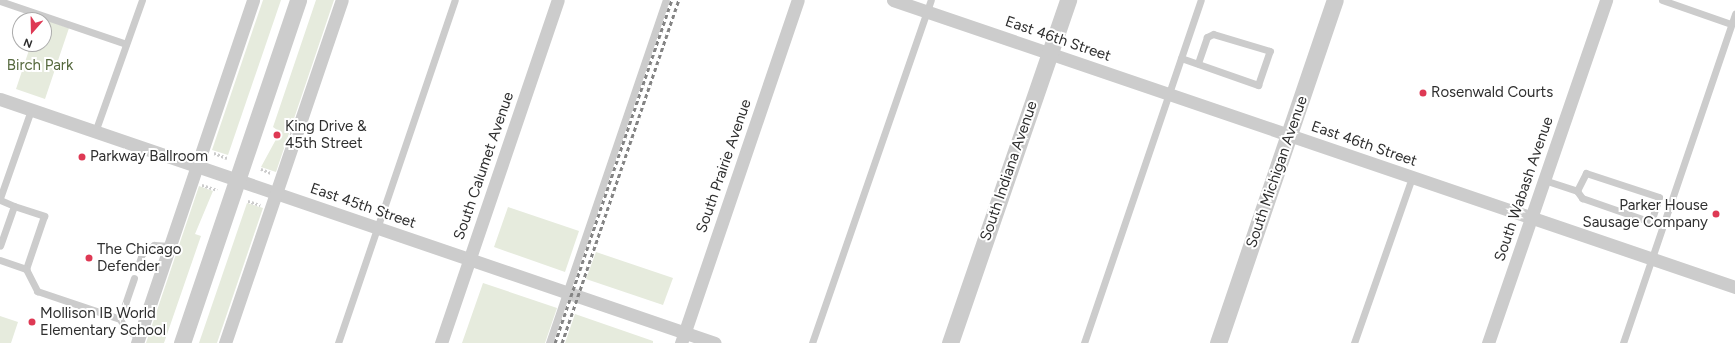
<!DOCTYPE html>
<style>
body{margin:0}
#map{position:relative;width:1735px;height:343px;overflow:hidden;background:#fff;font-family:Figtree,sans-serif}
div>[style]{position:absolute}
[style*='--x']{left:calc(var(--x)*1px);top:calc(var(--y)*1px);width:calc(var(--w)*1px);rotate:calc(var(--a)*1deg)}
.green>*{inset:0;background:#e6ebdd}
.path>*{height:2.5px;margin-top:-1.25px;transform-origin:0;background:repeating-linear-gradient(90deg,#ccc 0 2px,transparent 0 4px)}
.service>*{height:7px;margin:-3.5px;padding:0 3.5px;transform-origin:3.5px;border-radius:3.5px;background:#ccc}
.minor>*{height:13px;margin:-6.5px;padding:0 6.5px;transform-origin:6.5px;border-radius:6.5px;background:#ccc}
.tertiary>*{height:17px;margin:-8.5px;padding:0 8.5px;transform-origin:8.5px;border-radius:8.5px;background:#ccc}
.rail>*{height:3px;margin-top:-1.5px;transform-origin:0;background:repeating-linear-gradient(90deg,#848484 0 4px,transparent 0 7px)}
.dots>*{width:11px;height:11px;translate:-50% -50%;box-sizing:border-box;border:2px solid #fff;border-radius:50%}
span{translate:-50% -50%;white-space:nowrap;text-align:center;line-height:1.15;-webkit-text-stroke:4px #fff;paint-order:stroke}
.street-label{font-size:15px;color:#2f2f2f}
.park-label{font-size:15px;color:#56693e}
.poi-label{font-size:15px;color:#2f2f2f}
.left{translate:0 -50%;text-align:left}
.right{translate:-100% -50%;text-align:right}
.north{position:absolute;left:12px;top:12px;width:40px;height:40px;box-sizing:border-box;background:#fff;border:1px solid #acacac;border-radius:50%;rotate:200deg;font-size:11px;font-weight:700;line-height:16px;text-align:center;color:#2f2f2f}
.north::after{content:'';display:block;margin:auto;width:14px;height:18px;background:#de3954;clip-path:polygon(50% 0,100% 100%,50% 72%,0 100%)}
</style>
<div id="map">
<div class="green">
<i style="clip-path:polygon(263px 0,281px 0,228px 155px,212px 150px)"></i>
<i style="clip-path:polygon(316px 0,334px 0,276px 172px,261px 167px,280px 132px,273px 127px)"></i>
<i style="clip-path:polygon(40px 18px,69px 28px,45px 99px,16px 89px,31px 44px,44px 44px,44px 20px)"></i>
<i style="clip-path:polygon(199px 186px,213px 191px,195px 234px,201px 236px,164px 343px,146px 343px)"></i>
<i style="clip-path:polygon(247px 203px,263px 208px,217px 343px,199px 343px)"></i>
<i style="clip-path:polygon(508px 207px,579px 231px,565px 272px,494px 247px)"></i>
<i style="clip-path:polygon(596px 252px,673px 278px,663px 305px,586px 279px)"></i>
<i style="clip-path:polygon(483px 283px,557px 308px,545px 343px,462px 343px)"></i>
<i style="clip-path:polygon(575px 314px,653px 341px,653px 343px,565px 343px)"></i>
<i style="clip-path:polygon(0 316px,18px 322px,11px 343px,0 343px)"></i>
</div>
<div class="path">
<i style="--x:214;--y:153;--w:14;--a:21"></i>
<i style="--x:261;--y:169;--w:11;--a:22"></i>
<i style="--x:202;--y:185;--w:16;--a:18"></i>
<i style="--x:248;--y:201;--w:13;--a:18"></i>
</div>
<div class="service">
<i style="--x:1662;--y:0;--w:73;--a:19.2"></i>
<i style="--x:0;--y:1;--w:133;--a:18.8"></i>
<i style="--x:1181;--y:58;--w:82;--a:19.3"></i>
<i style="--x:1258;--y:85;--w:36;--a:-71"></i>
<i style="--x:1270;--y:51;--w:59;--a:-163.4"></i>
<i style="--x:1213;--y:34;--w:7;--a:153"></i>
<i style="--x:1207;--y:37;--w:28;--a:109"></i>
<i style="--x:95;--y:132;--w:140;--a:-70.4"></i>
<i style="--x:1544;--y:180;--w:35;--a:18"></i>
<i style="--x:1577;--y:191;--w:9;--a:54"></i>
<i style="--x:1582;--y:198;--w:73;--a:19.2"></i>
<i style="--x:1651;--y:222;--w:26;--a:-72"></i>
<i style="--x:1659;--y:197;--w:77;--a:-161.8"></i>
<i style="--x:1586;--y:173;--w:20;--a:117"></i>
<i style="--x:0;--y:198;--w:93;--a:-70.6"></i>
<i style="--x:0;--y:200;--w:15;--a:23"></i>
<i style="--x:14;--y:206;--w:42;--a:109.3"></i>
<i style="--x:14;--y:206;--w:32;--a:18"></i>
<i style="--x:44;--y:216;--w:56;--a:108.8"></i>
<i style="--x:0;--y:260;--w:28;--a:19"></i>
<i style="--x:26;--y:269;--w:25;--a:63"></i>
<i style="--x:37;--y:291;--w:88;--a:18.6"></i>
<i style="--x:137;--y:269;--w:16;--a:-72"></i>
<i style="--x:142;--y:254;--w:15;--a:-37"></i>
<i style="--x:154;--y:245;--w:16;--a:4"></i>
<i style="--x:134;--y:278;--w:43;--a:108.9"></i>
<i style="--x:120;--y:319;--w:11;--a:63"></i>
<i style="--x:125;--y:329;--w:16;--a:30"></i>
<i style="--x:338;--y:343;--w:362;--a:-71.2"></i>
<i style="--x:549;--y:343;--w:362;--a:-71.2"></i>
<i style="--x:812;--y:343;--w:363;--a:-70.9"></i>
<i style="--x:1084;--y:343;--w:362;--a:-71.2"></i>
<i style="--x:1354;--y:343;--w:176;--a:-70.7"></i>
<i style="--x:1623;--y:343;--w:348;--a:-71.2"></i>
</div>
<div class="minor">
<i style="--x:893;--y:0;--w:890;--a:18.82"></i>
<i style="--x:0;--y:99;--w:755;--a:18.84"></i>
<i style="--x:137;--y:343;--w:362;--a:-71.3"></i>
<i style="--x:225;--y:343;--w:362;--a:-71.2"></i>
<i style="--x:441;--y:343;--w:362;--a:-71.2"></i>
<i style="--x:681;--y:343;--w:362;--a:-71.2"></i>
<i style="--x:1488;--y:343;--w:363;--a:-71"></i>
</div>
<div class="tertiary">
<i style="--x:182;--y:343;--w:362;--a:-71.3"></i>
<i style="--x:950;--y:343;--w:363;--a:-71"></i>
<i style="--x:1218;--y:343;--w:362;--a:-71.2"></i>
</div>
<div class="rail">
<i style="--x:555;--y:343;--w:362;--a:-71.2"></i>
<i style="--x:562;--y:343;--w:362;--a:-71.2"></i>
</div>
<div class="dots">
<i style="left:1423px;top:93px;background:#de3954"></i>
<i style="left:277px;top:135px;background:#de3954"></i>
<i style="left:82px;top:157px;background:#de3954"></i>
<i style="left:1716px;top:214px;background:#de3954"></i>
<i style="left:89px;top:258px;background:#de3954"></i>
<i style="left:32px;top:322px;background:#de3954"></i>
</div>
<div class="street-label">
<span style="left:1058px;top:39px;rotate:19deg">East 46th Street</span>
<span style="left:1364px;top:144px;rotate:19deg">East 46th Street</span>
<span style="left:484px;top:166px;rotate:-71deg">South Calumet Avenue</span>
<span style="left:724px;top:166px;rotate:-71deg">South Prairie Avenue</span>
<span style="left:1009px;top:171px;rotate:-71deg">South Indiana Avenue</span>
<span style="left:1277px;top:172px;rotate:-71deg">South Michigan Avenue</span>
<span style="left:1524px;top:189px;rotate:-71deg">South Wabash Avenue</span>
<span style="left:363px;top:206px;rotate:19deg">East 45th Street</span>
</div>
<div class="park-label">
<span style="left:40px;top:66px">Birch Park</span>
</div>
<div class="poi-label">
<span class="left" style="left:1431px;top:93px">Rosenwald Courts</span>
<span class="left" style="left:285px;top:135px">King Drive &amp;<br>45th Street</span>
<span class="left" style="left:90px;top:157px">Parkway Ballroom</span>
<span class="right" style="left:1708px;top:214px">Parker House<br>Sausage Company</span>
<span class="left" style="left:97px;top:258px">The Chicago<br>Defender</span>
<span class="left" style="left:40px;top:322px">Mollison IB World<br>Elementary School</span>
</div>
<div class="north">N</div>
</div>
